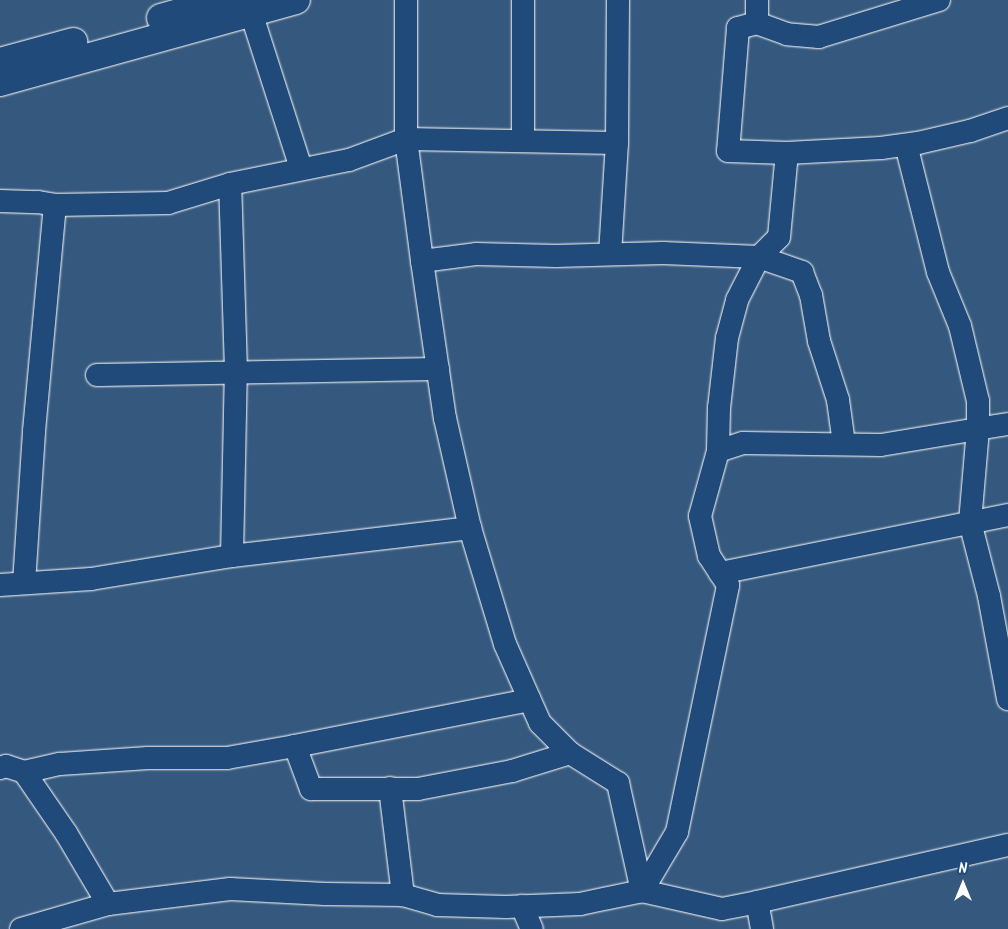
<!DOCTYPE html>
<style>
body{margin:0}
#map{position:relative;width:1008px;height:929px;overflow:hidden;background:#35587e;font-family:Kalam,sans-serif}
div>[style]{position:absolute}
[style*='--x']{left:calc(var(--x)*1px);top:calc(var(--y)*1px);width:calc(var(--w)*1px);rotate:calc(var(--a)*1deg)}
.roads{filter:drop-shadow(0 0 1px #fff) drop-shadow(0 0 1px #fff)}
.street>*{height:22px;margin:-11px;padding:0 11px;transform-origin:11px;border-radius:11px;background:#1f4a7a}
.secondary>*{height:28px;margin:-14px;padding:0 14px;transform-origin:14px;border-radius:14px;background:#1f4a7a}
span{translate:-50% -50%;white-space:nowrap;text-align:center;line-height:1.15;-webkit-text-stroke:5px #1f4a7a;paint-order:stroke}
.north{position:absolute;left:938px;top:859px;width:50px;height:50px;-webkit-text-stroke:4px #1f4a7a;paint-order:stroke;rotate:0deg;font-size:14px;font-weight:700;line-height:20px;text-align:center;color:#fff}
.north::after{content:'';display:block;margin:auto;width:18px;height:22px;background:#fff;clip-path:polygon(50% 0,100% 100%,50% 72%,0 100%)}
</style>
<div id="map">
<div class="roads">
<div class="street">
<i style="--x:247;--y:0;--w:176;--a:72.2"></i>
<i style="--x:523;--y:0;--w:141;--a:90"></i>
<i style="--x:757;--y:0;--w:23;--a:90"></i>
<i style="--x:939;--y:0;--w:126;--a:162.9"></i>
<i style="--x:819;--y:37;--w:32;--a:-175"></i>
<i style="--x:787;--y:34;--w:32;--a:-160"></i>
<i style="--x:757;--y:23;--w:20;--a:165"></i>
<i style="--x:738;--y:28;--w:123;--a:94.6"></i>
<i style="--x:728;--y:151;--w:59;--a:1.9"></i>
<i style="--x:787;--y:153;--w:94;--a:-3"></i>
<i style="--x:881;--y:148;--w:37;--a:-8"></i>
<i style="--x:918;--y:143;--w:53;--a:-13"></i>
<i style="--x:970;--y:131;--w:40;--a:-18.9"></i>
<i style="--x:617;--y:143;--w:211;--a:-178.9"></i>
<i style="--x:406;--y:139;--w:123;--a:82.5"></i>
<i style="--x:422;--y:261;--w:54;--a:-7.4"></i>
<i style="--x:476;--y:254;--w:80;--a:1.4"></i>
<i style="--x:556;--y:256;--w:107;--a:-1.6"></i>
<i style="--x:663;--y:253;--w:96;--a:2.4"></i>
<i style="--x:759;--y:257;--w:46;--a:19.2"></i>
<i style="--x:802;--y:272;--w:25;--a:69"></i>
<i style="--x:811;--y:295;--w:47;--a:80.1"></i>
<i style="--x:819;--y:341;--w:62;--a:72.1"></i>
<i style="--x:838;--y:400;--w:44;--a:82.2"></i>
<i style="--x:0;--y:201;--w:38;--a:2"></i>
<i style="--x:38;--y:202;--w:17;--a:10"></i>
<i style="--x:610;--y:254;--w:111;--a:-86.4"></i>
<i style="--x:617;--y:143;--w:143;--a:-89.6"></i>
<i style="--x:422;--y:261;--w:159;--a:81.7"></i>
<i style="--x:445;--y:418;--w:113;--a:77.2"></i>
<i style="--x:470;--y:528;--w:121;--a:73.2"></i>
<i style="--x:505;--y:644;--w:86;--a:66.1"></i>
<i style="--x:540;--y:723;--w:42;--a:45"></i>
<i style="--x:570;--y:753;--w:57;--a:32"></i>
<i style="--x:618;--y:783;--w:111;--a:77.5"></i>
<i style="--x:97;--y:375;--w:341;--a:-1"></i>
<i style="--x:1008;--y:424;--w:30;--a:171"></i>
<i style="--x:978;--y:429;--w:93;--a:94.9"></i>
<i style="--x:970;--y:522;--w:76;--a:75.6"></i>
<i style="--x:989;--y:596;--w:105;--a:79.5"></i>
<i style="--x:718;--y:451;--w:43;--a:-88.7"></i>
<i style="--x:719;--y:408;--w:70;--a:-83.5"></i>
<i style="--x:727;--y:338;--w:39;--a:-75"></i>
<i style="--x:737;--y:300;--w:48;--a:-62.9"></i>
<i style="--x:759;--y:257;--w:28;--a:-45"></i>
<i style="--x:779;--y:237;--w:84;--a:-84.6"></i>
<i style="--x:232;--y:556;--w:185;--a:-88.8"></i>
<i style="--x:236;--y:371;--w:187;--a:-91.8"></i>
<i style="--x:230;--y:184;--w:121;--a:-11.4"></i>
<i style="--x:349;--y:160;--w:61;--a:-20.2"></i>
<i style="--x:406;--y:139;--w:139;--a:-90"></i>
<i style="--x:720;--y:573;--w:294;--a:-11.4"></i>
<i style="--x:24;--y:583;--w:152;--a:-86.2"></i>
<i style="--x:34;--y:431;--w:227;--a:-84.7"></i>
<i style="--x:55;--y:205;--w:113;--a:-1"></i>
<i style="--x:168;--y:203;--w:65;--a:-17"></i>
<i style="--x:0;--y:585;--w:91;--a:-3.8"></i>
<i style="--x:91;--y:579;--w:143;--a:-9.3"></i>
<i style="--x:232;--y:556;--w:240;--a:-6.7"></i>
<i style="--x:295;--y:746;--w:239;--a:-11.1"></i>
<i style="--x:0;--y:768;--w:6;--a:-18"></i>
<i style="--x:6;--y:766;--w:19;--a:18"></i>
<i style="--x:390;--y:788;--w:108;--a:83.1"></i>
<i style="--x:642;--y:891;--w:69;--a:-59.3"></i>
<i style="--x:677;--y:832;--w:252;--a:-78.3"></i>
<i style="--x:728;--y:585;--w:35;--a:-123"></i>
<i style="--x:709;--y:556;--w:41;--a:-102.7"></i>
<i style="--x:700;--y:516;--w:67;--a:-74.5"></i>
<i style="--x:718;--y:451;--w:26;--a:-18"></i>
<i style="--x:743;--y:443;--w:138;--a:0.8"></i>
<i style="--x:881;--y:445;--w:98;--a:-9.4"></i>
<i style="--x:978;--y:429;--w:28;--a:-90"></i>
<i style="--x:978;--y:401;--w:77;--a:-103.5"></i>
<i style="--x:960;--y:326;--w:58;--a:-112.2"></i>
<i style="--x:938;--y:272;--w:131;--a:-104.1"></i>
<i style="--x:108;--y:904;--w:82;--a:-120.6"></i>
<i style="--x:66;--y:833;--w:74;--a:-124.5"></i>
<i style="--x:24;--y:772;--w:37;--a:-13"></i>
<i style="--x:60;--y:764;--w:88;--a:-3.9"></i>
<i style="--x:148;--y:758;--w:79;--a:0"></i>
<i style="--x:227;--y:758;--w:69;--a:-10"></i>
<i style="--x:295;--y:746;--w:46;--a:69.6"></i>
<i style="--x:311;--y:789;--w:107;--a:0"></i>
<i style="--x:418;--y:789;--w:96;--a:-10.8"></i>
<i style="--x:512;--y:771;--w:61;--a:-17.2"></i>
<i style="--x:522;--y:906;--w:25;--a:67"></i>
<i style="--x:21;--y:929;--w:91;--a:-16"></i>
<i style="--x:108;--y:904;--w:123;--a:-7"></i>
<i style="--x:230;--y:889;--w:95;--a:3"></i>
<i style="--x:325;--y:894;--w:78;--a:0.7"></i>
<i style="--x:403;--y:895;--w:35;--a:16"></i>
<i style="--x:437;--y:905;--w:69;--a:1.7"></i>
<i style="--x:506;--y:907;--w:74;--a:-2.3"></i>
<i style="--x:580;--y:904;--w:63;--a:-11.8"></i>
<i style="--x:642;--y:891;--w:82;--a:12.7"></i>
<i style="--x:722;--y:909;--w:36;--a:-11"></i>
<i style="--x:762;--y:929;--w:27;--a:-100"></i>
<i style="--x:757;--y:902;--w:257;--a:-12.8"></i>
</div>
<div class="secondary">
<i style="--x:161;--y:18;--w:66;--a:-15.7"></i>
<i style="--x:0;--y:62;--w:76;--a:-15.3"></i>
<i style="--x:0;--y:82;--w:307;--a:-15.5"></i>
</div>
</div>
<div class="north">N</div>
</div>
